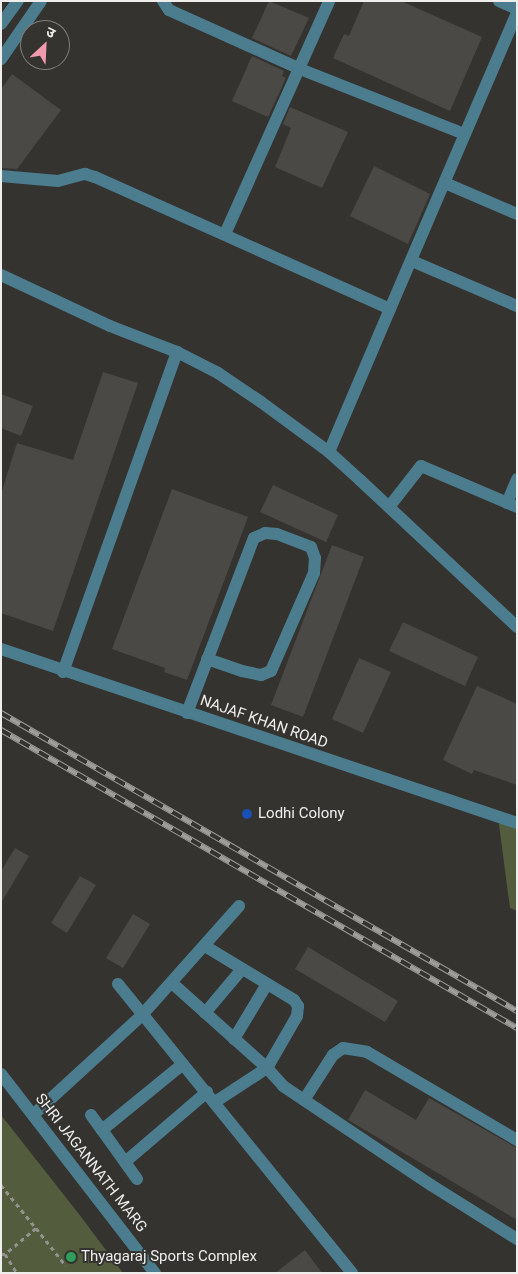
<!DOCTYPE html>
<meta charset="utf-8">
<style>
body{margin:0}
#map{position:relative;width:518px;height:1274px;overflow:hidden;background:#343330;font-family:Roboto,"Noto Sans Devanagari",sans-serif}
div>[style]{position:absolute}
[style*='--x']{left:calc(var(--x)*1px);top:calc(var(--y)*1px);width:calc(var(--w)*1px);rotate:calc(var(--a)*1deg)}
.green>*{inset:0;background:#535d3d}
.building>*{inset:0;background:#4a4946}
.path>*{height:3px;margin-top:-1.5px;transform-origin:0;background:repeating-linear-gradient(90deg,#93928f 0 4px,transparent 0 8px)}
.minor>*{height:12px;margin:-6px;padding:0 6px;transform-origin:6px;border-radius:6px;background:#4c7d8f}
.rail>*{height:5.5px;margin-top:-2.75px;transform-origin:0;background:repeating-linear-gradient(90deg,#343330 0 11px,#9e9d9a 0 22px);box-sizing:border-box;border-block:1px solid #9e9d9a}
.dots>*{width:14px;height:14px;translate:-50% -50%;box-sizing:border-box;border:2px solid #343330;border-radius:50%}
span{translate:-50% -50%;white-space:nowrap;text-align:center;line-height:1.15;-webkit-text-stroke:4px #343330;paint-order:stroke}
.street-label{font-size:15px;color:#efeeec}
.poi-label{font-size:15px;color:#efeeec}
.left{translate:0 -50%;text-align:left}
.frame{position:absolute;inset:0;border:2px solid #efeeec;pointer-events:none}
.north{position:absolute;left:20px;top:20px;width:50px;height:50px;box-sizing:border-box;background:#343330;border:1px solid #7f7e7b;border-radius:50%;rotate:25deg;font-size:14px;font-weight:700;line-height:20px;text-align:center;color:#efeeec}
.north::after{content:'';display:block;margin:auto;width:18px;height:22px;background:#f29aad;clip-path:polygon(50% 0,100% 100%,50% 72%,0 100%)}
</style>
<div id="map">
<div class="green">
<i style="clip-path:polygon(498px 817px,517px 823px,517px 911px,510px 908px)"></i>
<i style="clip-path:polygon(1px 1115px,82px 1218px,123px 1273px,1px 1273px)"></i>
</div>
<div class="building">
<i style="clip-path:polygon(269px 1px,309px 18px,291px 56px,252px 38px)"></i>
<i style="clip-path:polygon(364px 1px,401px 1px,482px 37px,450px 111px,333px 58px,344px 34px,349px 36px)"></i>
<i style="clip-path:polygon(252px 56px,284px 71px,282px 76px,286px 78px,268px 117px,232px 101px)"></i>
<i style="clip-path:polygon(12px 74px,61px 110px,17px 169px,1px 168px,1px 89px)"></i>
<i style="clip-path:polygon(290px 107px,348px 132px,322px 188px,275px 167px,291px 128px,283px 124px)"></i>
<i style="clip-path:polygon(374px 166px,430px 194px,408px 244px,350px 216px)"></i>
<i style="clip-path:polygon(103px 372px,138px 383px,53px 631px,1px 613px,1px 494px,17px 443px,73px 460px)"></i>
<i style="clip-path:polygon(1px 394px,33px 406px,21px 436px,1px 428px)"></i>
<i style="clip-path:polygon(273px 485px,338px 515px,326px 542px,260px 512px)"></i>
<i style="clip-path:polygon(172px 489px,248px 517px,187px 680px,164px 672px,165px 668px,112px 649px)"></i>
<i style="clip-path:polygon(332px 545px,364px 557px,303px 717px,271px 705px)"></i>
<i style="clip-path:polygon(403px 622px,478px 657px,465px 686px,389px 651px)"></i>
<i style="clip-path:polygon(359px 658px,391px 672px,363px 733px,332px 719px)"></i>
<i style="clip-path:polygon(477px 686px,517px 704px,517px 785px,474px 770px,472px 774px,443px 760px)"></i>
<i style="clip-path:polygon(15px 848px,29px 856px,1px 903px,1px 871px)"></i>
<i style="clip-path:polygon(80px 876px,96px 885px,67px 933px,51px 923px)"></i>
<i style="clip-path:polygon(133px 914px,150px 924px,123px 968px,106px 958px)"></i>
<i style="clip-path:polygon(308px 947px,398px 1001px,385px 1022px,295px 969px)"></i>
<i style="clip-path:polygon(365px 1090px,416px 1120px,429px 1098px,517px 1148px,517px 1220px,348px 1120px)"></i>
<i style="clip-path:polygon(305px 1250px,322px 1273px,275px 1273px)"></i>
</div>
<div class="path">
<i style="--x:1;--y:1185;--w:55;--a:50.9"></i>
<i style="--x:36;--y:1228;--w:40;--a:140"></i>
<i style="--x:5;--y:1254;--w:4;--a:180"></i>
<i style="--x:36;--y:1228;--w:48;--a:51.7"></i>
<i style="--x:5;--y:1254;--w:22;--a:58"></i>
</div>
<div class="minor">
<i style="--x:163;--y:1;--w:11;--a:56"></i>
<i style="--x:169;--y:10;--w:144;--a:24.2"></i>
<i style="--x:300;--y:69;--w:176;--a:21.6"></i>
<i style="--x:499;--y:1;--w:20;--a:24"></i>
<i style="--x:1;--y:24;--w:29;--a:-54"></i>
<i style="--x:1;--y:59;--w:70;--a:-55.4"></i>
<i style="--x:1;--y:176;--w:57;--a:5"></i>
<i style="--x:58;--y:181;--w:28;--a:-15"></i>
<i style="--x:85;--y:174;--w:10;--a:17"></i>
<i style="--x:95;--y:177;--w:323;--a:24.1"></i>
<i style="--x:390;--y:309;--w:322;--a:-66.8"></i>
<i style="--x:445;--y:183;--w:78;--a:23.3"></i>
<i style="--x:225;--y:234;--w:255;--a:-65.9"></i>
<i style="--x:412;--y:261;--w:114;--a:23.2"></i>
<i style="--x:1;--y:275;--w:120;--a:25.1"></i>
<i style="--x:110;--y:326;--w:72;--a:21.2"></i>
<i style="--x:177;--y:352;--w:46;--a:27.1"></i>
<i style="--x:218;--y:373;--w:52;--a:34"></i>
<i style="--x:261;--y:402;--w:84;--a:36.3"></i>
<i style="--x:329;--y:452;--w:42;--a:42.1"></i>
<i style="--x:360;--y:480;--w:215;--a:43.1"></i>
<i style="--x:329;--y:452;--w:155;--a:-66.9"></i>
<i style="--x:507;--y:503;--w:26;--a:-67"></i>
<i style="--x:389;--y:507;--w:52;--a:-52"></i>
<i style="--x:421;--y:466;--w:104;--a:23.1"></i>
<i style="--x:1;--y:649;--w:545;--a:18.63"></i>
<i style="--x:63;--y:672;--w:340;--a:-70.4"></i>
<i style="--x:187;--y:713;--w:187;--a:-69.1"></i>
<i style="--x:254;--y:538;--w:12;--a:-24"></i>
<i style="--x:265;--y:533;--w:12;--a:5"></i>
<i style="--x:277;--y:534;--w:36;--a:21"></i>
<i style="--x:311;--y:547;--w:12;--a:70"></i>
<i style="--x:315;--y:558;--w:15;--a:94"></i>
<i style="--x:314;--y:573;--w:107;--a:113.7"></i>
<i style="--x:271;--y:671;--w:11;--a:158"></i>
<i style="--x:261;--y:675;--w:19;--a:-168"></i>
<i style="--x:242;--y:671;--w:37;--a:-161"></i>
<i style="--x:172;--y:983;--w:127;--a:41.8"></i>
<i style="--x:267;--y:1068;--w:60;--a:-60"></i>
<i style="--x:297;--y:1016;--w:10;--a:-84"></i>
<i style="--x:298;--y:1006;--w:7;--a:-124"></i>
<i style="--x:294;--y:1000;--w:104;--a:-148.8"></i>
<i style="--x:118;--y:984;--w:372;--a:51"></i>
<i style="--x:205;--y:1013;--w:57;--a:-49.9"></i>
<i style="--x:234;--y:1039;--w:64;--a:-59"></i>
<i style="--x:1;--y:1074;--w:252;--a:52.3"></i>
<i style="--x:304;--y:1100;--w:54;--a:-57.2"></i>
<i style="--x:333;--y:1055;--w:12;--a:-35"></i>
<i style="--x:343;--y:1048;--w:24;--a:9"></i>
<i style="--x:367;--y:1052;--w:174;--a:30.4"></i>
<i style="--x:215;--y:1102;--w:62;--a:-33.2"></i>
<i style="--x:267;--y:1068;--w:24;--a:48"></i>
<i style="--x:283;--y:1086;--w:178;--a:33.8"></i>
<i style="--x:431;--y:1185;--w:102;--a:32.1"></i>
<i style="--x:33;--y:1115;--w:148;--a:-42.5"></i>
<i style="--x:142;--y:1015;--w:146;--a:-48.3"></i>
<i style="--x:91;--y:1115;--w:19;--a:54"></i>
<i style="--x:125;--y:1162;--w:108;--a:-40.5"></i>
<i style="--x:137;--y:1179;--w:60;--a:-125.5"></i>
<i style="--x:102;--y:1130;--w:104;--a:-39.2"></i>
</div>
<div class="rail">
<i style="--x:1;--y:713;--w:596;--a:30.01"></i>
<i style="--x:1;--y:730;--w:596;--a:30.01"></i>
</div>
<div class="dots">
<i style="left:247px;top:814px;background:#1a4fb4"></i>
<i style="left:71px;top:1257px;background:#2e9e5b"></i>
</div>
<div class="street-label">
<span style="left:264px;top:722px;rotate:19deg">NAJAF KHAN ROAD</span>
<span style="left:91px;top:1163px;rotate:52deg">SHRI JAGANNATH MARG</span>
</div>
<div class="poi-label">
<span class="left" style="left:258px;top:814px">Lodhi Colony</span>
<span class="left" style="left:81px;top:1257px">Thyagaraj Sports Complex</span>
</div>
<div class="frame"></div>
<div class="north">उ</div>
</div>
